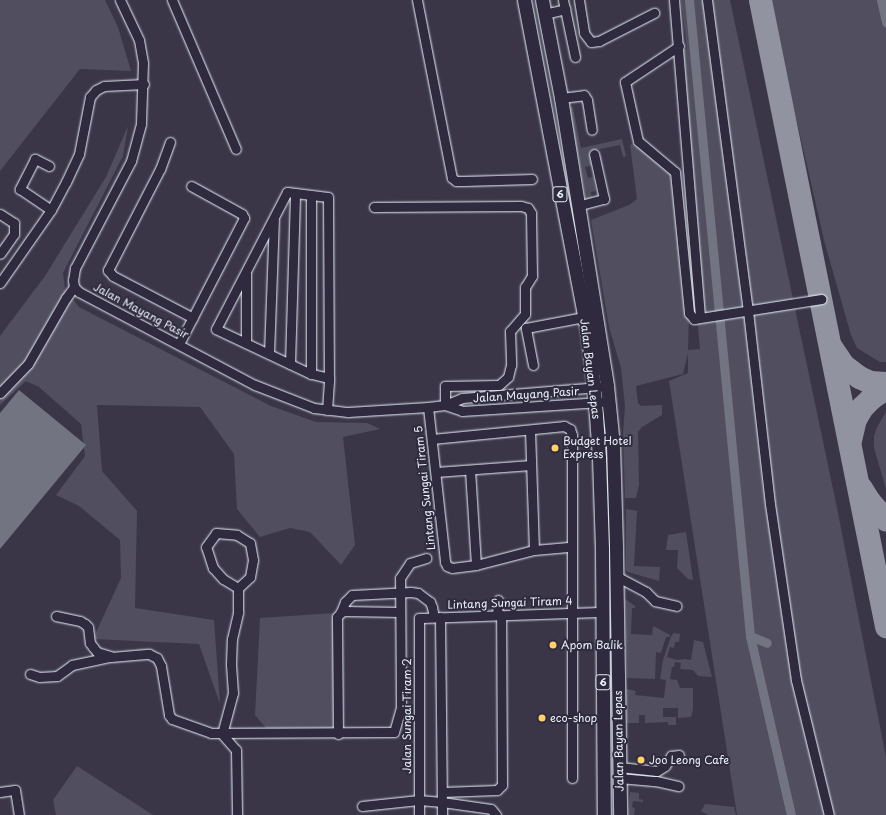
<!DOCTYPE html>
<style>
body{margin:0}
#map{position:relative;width:886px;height:815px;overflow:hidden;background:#3a3648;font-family:"Playpen Sans",sans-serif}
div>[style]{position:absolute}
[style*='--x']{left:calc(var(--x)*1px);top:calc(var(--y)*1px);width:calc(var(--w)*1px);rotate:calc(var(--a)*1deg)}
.green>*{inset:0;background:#504e5f}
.water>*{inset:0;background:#737482}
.canal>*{height:9px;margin:-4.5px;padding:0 4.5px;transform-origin:4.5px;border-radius:4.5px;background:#737482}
.taxiway>*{height:23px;margin:-11.5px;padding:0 11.5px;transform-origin:11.5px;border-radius:11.5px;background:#9194a0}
.roads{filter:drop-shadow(0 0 1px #e8f1f8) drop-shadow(0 0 1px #e8f1f8)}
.minor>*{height:9px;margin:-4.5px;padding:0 4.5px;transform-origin:4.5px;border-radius:4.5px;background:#2f2a3d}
.highway>*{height:13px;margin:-6.5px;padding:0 6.5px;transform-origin:6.5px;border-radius:6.5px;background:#2f2a3d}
.dots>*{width:11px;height:11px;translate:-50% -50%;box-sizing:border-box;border:2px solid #2f2a3d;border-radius:50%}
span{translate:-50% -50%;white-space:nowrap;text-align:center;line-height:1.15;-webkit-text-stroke:4px #2f2a3d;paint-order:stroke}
.shield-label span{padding:1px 3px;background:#2f2a3d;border:1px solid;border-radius:3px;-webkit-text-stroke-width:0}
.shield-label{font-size:10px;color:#e8f1f8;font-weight:700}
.street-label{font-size:11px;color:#e8f1f8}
.poi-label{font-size:11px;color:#e8f1f8}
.left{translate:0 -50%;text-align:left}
</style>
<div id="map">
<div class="green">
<i style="clip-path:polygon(0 0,105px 0,118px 27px,131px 71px,80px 69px,0 171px)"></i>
<i style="clip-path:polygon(681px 0,730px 0,836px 503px,886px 757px,886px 815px,737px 815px,669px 381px,688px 373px,688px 353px,683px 374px,636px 386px,638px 403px,641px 406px,662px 405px,662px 415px,642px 427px,638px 432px,639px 485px,636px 498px,625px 498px,623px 433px,625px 406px,621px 368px,609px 327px,591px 220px,629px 205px,637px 199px,630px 145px,634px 143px,672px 173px,689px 313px,688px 350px,700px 349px,674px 54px,687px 49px)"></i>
<i style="clip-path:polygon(769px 0,886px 0,886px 362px,880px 362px,857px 348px,851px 335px,825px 244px)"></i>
<i style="clip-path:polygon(569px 106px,573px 107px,581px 148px,622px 139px,626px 156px,623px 157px,620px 145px,590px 151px,593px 165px,585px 167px,588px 178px,593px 177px,596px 191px,591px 192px,592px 198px,586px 199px)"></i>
<i style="clip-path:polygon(128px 126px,123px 156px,63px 273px,65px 289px,79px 307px,271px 406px,316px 422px,367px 423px,380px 429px,343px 437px,355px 545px,341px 565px,310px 532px,290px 528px,260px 537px,237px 509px,234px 454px,200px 407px,97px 405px,102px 471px,137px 511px,135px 608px,214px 620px,220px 704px,199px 644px,93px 639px,121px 578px,120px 540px,79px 506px,56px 495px,85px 456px,81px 424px,39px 387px,26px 381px,0 405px,0 336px,45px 276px,106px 177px)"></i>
<i style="clip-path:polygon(886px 412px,886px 489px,874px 448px,874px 436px,877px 427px)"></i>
<i style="clip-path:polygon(626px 509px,637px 511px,634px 566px,660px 567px,659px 581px,628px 572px,626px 570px)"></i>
<i style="clip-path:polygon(686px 532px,693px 580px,688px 579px,677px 568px,678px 550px,666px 550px,668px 535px)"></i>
<i style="clip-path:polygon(625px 599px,635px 606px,635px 608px,632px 608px,631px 634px,652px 635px,653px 626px,670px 635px,669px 637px,666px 637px,661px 653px,656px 652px,655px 679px,627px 678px)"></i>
<i style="clip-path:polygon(335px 613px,333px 728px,267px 729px,255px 715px,260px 618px)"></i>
<i style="clip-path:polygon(674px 633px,680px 634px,679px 642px,675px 642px,674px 648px,670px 647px,667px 657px,677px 660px,685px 659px,691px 660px,694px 640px,703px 642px,712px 677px,698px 676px,693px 670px,680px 669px,681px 663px,675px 662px,674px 667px,672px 667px,670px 679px,677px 680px,680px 688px,693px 688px,693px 710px,691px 717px,678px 718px,678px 708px,663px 708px,663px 717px,676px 717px,676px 725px,668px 725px,668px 722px,645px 723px,645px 715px,639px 715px,639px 723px,627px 723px,626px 689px,636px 691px,635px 695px,664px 698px,666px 680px,660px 679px,663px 660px,671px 636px)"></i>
<i style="clip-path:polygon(77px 766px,153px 815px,56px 815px,53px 800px)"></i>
<i style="clip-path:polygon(630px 792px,639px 793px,639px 799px,643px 800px,643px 802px,633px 801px,632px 807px,635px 808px,634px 815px,628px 815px)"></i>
<i style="clip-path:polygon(705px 804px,734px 807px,736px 815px,708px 815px,701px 811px)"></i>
</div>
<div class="water">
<i style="clip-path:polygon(19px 390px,86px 445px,0 549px,0 413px)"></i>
</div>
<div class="canal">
<i style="--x:689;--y:0;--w:639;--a:84.52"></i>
<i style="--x:750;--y:636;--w:184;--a:77.1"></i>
<i style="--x:881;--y:0;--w:23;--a:77"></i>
<i style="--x:750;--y:636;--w:18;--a:22"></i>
</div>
<div class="taxiway">
<i style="--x:760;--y:0;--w:639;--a:78.62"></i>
<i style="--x:831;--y:347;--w:22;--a:56"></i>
<i style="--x:843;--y:365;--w:20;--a:37"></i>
<i style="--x:859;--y:377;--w:12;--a:24"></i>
<i style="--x:870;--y:382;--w:16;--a:4"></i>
<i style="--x:850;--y:440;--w:22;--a:-77"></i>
<i style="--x:855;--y:419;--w:14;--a:-60"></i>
<i style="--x:862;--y:407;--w:13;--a:-45"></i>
<i style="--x:871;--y:398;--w:18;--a:-34"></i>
<i style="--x:861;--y:488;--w:15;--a:58"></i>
<i style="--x:869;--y:501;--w:25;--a:48"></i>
</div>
<div class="roads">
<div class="minor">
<i style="--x:120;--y:0;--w:44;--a:64.6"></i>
<i style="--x:139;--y:40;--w:23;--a:80"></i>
<i style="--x:143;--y:63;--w:61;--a:91.9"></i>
<i style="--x:141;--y:124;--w:38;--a:105"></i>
<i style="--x:131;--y:161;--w:121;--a:117.6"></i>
<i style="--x:75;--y:268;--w:12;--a:99"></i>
<i style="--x:73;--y:280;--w:7;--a:82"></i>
<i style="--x:74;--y:287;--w:7;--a:45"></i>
<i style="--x:79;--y:292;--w:199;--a:27.9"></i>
<i style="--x:255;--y:385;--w:63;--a:21.3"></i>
<i style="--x:314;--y:408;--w:34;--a:7"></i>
<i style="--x:348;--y:412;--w:80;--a:-3.6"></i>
<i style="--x:428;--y:407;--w:17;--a:-7"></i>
<i style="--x:445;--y:405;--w:18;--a:-22"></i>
<i style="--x:462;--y:398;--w:138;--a:-4.6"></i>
<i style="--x:172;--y:0;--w:162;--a:66.8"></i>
<i style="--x:417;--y:0;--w:181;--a:78.9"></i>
<i style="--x:452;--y:178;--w:5;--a:37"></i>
<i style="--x:456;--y:181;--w:8;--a:0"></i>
<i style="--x:464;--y:181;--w:68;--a:-1.7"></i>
<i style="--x:579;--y:0;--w:33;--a:81"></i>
<i style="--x:584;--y:33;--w:11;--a:52"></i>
<i style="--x:591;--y:42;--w:8;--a:-7"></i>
<i style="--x:599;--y:41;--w:62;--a:-27"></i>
<i style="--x:674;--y:0;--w:318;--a:85.3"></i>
<i style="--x:707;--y:0;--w:314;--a:82.5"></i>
<i style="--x:748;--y:311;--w:194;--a:83.5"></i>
<i style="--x:770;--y:504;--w:178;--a:81.6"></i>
<i style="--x:796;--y:680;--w:139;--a:76.3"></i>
<i style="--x:565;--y:9;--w:49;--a:78.2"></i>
<i style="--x:544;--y:14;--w:22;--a:-13"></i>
<i style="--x:565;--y:9;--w:9;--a:-103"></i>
<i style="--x:679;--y:46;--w:65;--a:146.3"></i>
<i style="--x:625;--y:82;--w:60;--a:77.6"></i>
<i style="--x:638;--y:141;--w:48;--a:40"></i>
<i style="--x:675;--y:172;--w:142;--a:84.3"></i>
<i style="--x:689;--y:313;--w:8;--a:50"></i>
<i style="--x:694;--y:319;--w:129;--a:-8.9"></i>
<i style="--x:561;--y:98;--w:23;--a:-7"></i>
<i style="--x:584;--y:95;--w:6;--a:59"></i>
<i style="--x:587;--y:100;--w:30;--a:81"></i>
<i style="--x:170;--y:142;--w:29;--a:110"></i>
<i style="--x:160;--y:169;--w:114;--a:117.2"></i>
<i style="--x:108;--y:270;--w:8;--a:50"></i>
<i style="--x:113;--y:276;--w:90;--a:27.7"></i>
<i style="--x:49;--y:166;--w:16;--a:-153"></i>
<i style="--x:35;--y:159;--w:34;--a:117"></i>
<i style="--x:20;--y:189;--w:37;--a:34"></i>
<i style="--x:577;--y:206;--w:28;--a:-15"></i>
<i style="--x:604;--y:199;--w:46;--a:-102.5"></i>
<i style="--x:374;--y:207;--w:147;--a:-0.4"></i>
<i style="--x:521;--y:206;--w:7;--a:16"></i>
<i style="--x:528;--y:208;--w:6;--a:59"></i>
<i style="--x:531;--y:213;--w:63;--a:89.1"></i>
<i style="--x:532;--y:276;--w:13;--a:122"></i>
<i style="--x:525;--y:287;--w:27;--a:90"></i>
<i style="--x:525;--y:314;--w:23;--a:131"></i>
<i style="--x:510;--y:331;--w:34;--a:88"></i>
<i style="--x:511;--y:365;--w:12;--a:104"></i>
<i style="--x:508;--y:377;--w:12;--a:138"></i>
<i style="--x:499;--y:385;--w:54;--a:178.9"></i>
<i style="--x:445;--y:386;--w:19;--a:90"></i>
<i style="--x:0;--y:214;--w:17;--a:33"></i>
<i style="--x:14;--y:223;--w:11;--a:90"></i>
<i style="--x:14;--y:234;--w:24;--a:125"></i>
<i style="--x:0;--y:283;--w:89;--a:-55.1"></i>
<i style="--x:51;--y:210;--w:32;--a:-62"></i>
<i style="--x:66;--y:182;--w:31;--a:-65"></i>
<i style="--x:79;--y:154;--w:58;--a:-79.1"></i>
<i style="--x:90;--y:97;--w:9;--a:-49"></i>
<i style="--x:96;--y:90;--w:9;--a:-27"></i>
<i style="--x:104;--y:86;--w:40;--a:-2.9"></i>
<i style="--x:246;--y:343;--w:70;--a:-90"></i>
<i style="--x:179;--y:344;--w:142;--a:-62.7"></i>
<i style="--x:244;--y:218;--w:4;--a:-117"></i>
<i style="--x:242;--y:214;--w:58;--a:-151.2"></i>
<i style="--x:269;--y:354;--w:134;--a:-87.9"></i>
<i style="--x:290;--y:364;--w:171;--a:-88.3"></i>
<i style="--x:533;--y:365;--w:38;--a:-101"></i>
<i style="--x:526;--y:328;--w:59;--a:-10.7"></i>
<i style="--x:311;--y:374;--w:179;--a:-90"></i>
<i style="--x:0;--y:393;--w:40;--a:-46"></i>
<i style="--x:28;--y:364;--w:76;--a:-60.1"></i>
<i style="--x:66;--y:298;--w:14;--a:-54"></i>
<i style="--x:445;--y:405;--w:18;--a:19"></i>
<i style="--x:462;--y:411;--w:139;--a:-3.7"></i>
<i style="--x:428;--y:407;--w:156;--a:83.7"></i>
<i style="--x:445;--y:562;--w:4;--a:63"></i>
<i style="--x:447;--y:566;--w:5;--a:22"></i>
<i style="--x:452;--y:568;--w:24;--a:-7"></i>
<i style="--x:476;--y:565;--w:60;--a:-14.5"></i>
<i style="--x:534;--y:550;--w:37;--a:-5"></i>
<i style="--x:327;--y:410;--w:32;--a:-86"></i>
<i style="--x:329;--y:378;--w:18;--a:-167"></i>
<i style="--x:311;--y:374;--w:105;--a:-154.7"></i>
<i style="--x:216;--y:329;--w:154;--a:-62.6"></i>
<i style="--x:287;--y:192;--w:41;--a:7"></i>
<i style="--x:328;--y:197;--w:181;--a:89.7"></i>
<i style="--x:530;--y:430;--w:120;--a:88.1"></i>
<i style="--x:432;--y:439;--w:133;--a:-5.6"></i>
<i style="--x:564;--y:426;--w:7;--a:27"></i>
<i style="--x:570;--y:429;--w:6;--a:72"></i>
<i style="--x:572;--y:435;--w:343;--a:90"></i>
<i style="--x:470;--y:470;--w:95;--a:86.4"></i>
<i style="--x:436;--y:472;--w:95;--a:-4.2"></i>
<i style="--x:616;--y:576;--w:34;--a:28"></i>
<i style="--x:646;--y:592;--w:13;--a:45"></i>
<i style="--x:655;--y:601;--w:22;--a:13"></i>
<i style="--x:341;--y:612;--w:11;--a:-68"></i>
<i style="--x:345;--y:602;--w:10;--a:-45"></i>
<i style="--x:352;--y:595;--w:59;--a:-2.9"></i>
<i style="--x:411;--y:592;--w:7;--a:8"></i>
<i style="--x:418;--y:593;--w:15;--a:37"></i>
<i style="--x:430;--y:602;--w:5;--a:68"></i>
<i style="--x:432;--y:607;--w:10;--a:79"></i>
<i style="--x:497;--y:615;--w:15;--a:-86"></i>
<i style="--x:56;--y:616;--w:25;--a:12"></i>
<i style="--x:80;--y:621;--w:6;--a:31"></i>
<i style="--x:85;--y:624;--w:4;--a:45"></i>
<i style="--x:88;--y:627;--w:16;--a:83"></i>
<i style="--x:90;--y:643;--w:5;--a:53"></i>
<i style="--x:93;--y:647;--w:6;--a:51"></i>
<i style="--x:97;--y:652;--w:14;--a:17"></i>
<i style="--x:440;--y:617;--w:198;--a:89.4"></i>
<i style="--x:30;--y:674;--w:9;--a:18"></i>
<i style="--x:39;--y:677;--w:18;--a:-3"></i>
<i style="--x:57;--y:676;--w:19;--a:-36"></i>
<i style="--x:72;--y:665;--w:40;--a:-12"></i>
<i style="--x:111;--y:657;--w:38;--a:-5"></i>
<i style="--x:149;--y:654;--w:9;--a:27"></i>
<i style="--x:157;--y:658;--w:9;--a:63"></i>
<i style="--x:161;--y:666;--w:50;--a:80.7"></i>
<i style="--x:169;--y:715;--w:5;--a:53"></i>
<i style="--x:172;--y:719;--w:41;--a:19.7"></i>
<i style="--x:211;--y:733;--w:183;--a:-0.3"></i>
<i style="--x:394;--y:732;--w:25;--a:-74"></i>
<i style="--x:401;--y:708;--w:130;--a:-90.4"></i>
<i style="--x:400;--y:578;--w:18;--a:-56"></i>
<i style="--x:410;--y:563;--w:17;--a:-17"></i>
<i style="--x:222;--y:734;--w:42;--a:-75"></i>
<i style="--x:233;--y:693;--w:29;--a:-94"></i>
<i style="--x:231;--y:664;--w:25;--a:-88"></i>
<i style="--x:232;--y:639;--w:28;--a:-77"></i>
<i style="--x:238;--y:612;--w:24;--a:-90"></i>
<i style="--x:238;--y:588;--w:17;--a:-149"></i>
<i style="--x:223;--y:579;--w:15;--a:-132"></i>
<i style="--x:213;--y:568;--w:22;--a:-108"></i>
<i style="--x:206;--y:547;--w:17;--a:-54"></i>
<i style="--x:216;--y:533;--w:21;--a:5"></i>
<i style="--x:237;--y:535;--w:15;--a:32"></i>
<i style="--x:250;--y:543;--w:17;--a:80"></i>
<i style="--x:253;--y:560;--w:17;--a:100"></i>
<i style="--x:250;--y:577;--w:16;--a:137"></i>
<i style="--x:222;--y:734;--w:21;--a:49"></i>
<i style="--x:236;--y:750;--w:65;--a:89.1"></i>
<i style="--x:338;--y:734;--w:117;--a:-90.5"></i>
<i style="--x:337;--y:617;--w:6;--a:-51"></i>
<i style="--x:341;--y:612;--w:4;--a:-14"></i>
<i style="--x:345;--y:611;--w:55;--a:1"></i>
<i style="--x:619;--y:767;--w:38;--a:6"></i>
<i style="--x:657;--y:771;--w:9;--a:-32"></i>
<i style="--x:665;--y:766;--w:12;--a:-59"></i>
<i style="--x:671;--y:756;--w:8;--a:-7"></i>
<i style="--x:619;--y:778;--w:37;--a:5"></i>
<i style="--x:656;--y:781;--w:23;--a:13"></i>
<i style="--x:0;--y:792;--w:15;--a:-8"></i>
<i style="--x:15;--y:790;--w:25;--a:81"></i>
<i style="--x:442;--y:792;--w:55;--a:-2.1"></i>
<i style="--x:497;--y:790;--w:7;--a:-45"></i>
<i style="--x:502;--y:785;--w:170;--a:-90.3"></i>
<i style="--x:362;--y:806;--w:57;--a:-6"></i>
<i style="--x:419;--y:800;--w:23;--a:5"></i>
<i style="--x:442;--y:802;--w:49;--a:8.1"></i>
<i style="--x:491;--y:809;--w:8;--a:50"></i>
<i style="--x:419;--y:815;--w:197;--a:-90"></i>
<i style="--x:419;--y:618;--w:183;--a:-1.9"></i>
</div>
<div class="highway">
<i style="--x:524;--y:0;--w:342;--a:79.2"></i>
<i style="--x:588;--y:336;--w:52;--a:83.4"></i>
<i style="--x:594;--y:388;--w:70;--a:85.9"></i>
<i style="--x:599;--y:458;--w:91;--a:88.1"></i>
<i style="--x:602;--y:549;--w:266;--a:89.6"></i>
<i style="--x:542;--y:0;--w:100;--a:79"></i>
<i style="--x:561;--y:98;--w:292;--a:80.9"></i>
<i style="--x:607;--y:386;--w:59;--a:84.2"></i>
<i style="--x:613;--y:445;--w:104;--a:88.3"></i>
<i style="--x:616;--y:549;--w:266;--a:89.1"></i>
</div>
</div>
<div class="dots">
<i style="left:555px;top:448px;background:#ffd166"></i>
<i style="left:553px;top:645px;background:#ffd166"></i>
<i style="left:542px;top:718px;background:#ffd166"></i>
<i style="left:641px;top:760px;background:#ffd166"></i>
</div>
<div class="shield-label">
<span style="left:560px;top:194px">6</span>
<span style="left:603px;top:682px">6</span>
</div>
<div class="street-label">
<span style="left:141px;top:311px;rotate:28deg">Jalan Mayang Pasir</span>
<span style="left:590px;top:369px;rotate:83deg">Jalan Bayan Lepas</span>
<span style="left:526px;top:395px;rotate:-4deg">Jalan Mayang Pasir</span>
<span style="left:425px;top:488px;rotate:-96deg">Lintang Sungai Tiram 5</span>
<span style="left:510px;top:603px;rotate:-2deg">Lintang Sungai Tiram 4</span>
<span style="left:407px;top:716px;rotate:-90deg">Jalan Sungai Tiram 2</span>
<span style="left:619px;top:741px;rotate:-91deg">Jalan Bayan Lepas</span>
</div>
<div class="poi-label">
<span class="left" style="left:563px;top:448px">Budget Hotel<br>Express</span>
<span class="left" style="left:561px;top:645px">Apom Balik</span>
<span class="left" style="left:550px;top:718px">eco-shop</span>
<span class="left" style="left:649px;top:760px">Joo Leong Cafe</span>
</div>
</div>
